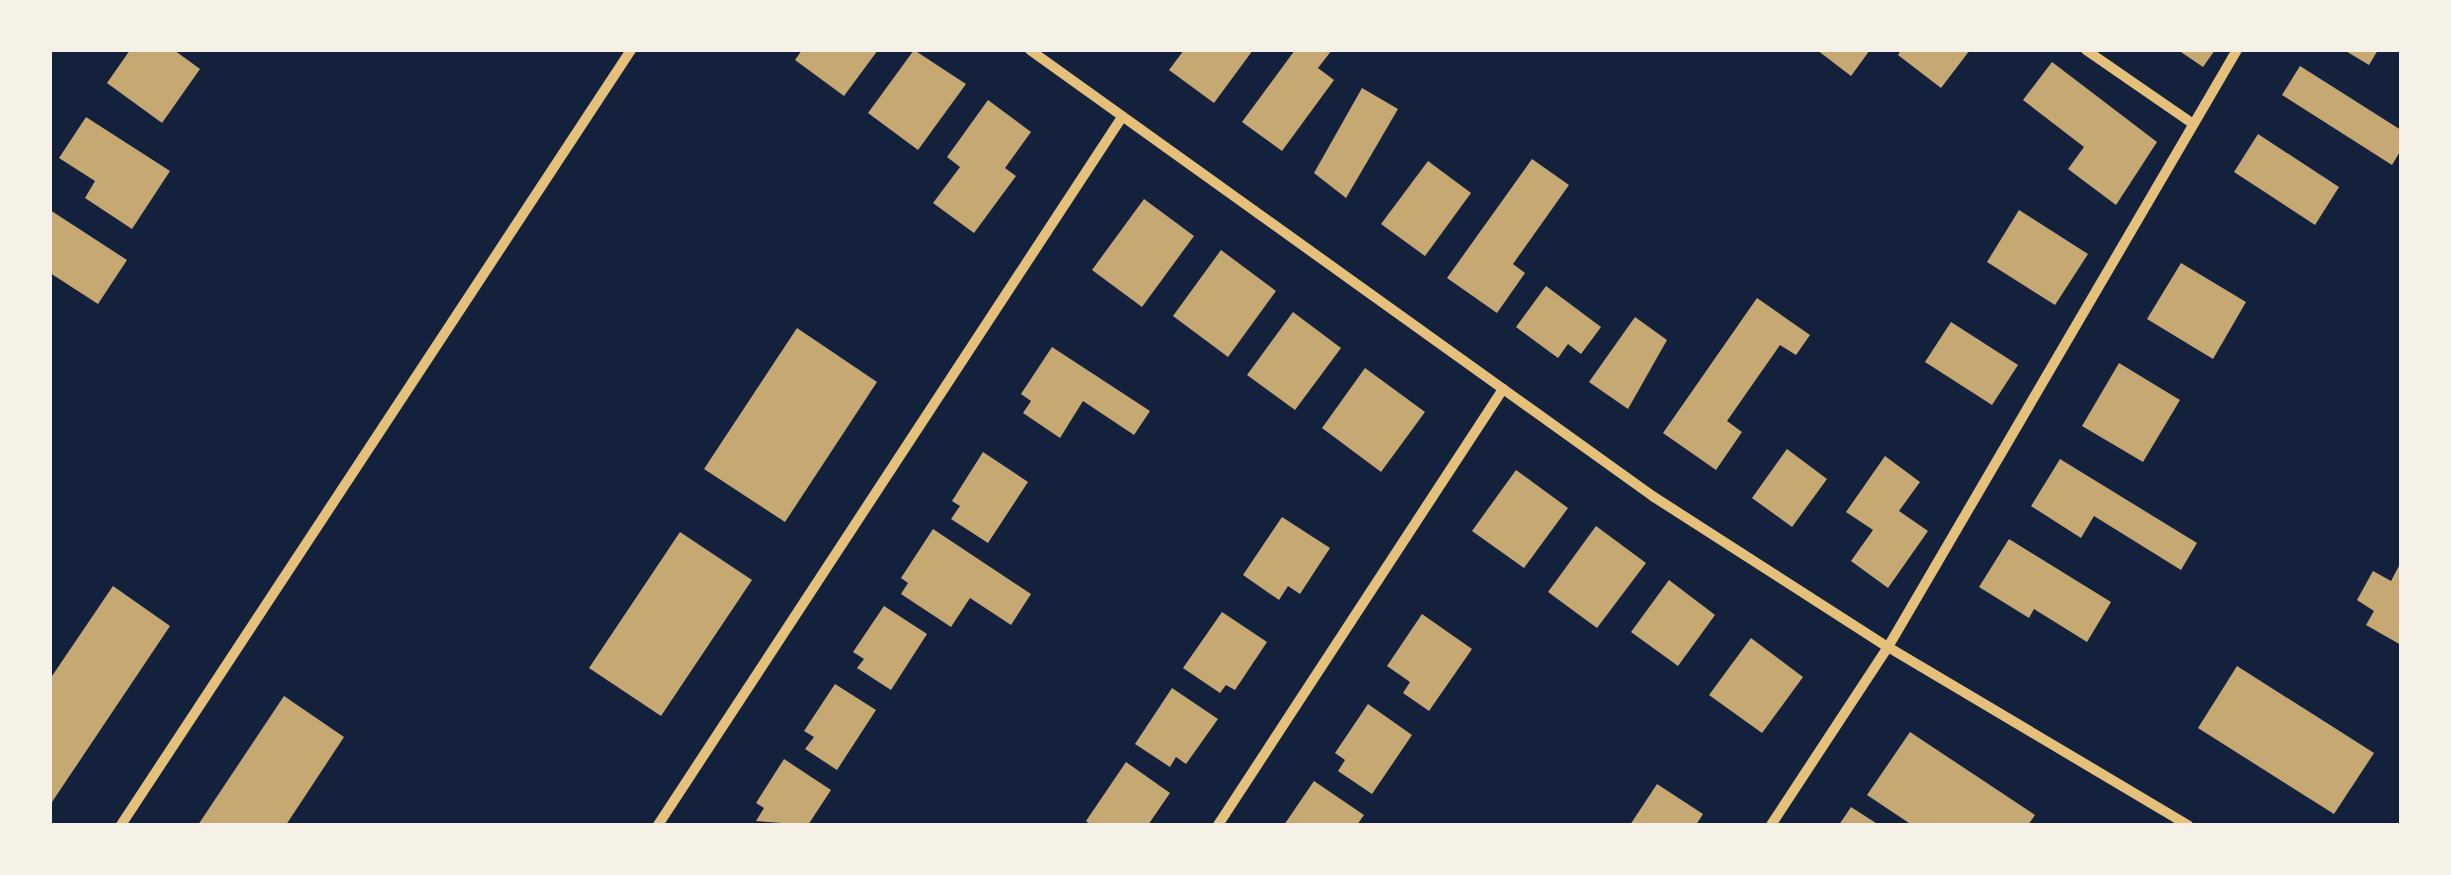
<!DOCTYPE html>
<style>
body{margin:0}
#map{position:relative;width:2451px;height:875px;overflow:hidden;background:#14213d;font-family:"Alegreya Sans",sans-serif}
div>[style]{position:absolute}
[style*='--x']{left:calc(var(--x)*1px);top:calc(var(--y)*1px);width:calc(var(--w)*1px);rotate:calc(var(--a)*1deg)}
.building>*{inset:0;background:#c6a872}
.minor>*{height:10px;margin:-5px;padding:0 5px;transform-origin:5px;border-radius:5px;background:#e5c07b}
span{translate:-50% -50%;white-space:nowrap;text-align:center;line-height:1.15;-webkit-text-stroke:8px #f6f1e7;paint-order:stroke}
.frame{position:absolute;inset:0;border:52px solid #f6f1e7;pointer-events:none}
</style>
<div id="map">
<div class="building">
<i style="clip-path:polygon(130px 50px,174px 50px,200px 69px,162px 123px,107px 83px)"></i>
<i style="clip-path:polygon(802px 50px,878px 50px,844px 96px,795px 60px)"></i>
<i style="clip-path:polygon(914px 50px,966px 84px,918px 150px,868px 113px)"></i>
<i style="clip-path:polygon(1184px 50px,1253px 50px,1214px 103px,1169px 70px)"></i>
<i style="clip-path:polygon(1295px 50px,1332px 50px,1318px 68px,1334px 80px,1282px 151px,1242px 122px)"></i>
<i style="clip-path:polygon(1817px 50px,1870px 50px,1851px 76px)"></i>
<i style="clip-path:polygon(1901px 50px,1970px 50px,1941px 88px,1898px 55px)"></i>
<i style="clip-path:polygon(2178px 50px,2215px 50px,2203px 67px)"></i>
<i style="clip-path:polygon(2344px 50px,2378px 50px,2369px 65px)"></i>
<i style="clip-path:polygon(2052px 62px,2157px 142px,2116px 205px,2068px 169px,2084px 147px,2023px 100px)"></i>
<i style="clip-path:polygon(2300px 66px,2401px 130px,2401px 150px,2392px 165px,2282px 95px)"></i>
<i style="clip-path:polygon(1362px 88px,1398px 109px,1346px 198px,1314px 173px)"></i>
<i style="clip-path:polygon(988px 100px,1031px 132px,1005px 168px,1016px 176px,974px 233px,933px 203px,960px 167px,947px 157px)"></i>
<i style="clip-path:polygon(86px 117px,170px 171px,132px 229px,85px 198px,95px 181px,59px 158px)"></i>
<i style="clip-path:polygon(2258px 134px,2339px 187px,2315px 225px,2234px 172px)"></i>
<i style="clip-path:polygon(1532px 159px,1569px 185px,1513px 264px,1525px 273px,1497px 313px,1447px 278px)"></i>
<i style="clip-path:polygon(1428px 161px,1471px 193px,1425px 256px,1381px 224px)"></i>
<i style="clip-path:polygon(1144px 199px,1194px 236px,1142px 307px,1092px 270px)"></i>
<i style="clip-path:polygon(50px 210px,127px 260px,98px 304px,50px 273px)"></i>
<i style="clip-path:polygon(2019px 210px,2088px 254px,2055px 305px,1987px 262px)"></i>
<i style="clip-path:polygon(1221px 250px,1276px 291px,1228px 357px,1173px 316px)"></i>
<i style="clip-path:polygon(2181px 263px,2246px 302px,2213px 359px,2147px 319px)"></i>
<i style="clip-path:polygon(1546px 286px,1601px 327px,1581px 354px,1568px 344px,1558px 358px,1516px 327px)"></i>
<i style="clip-path:polygon(1757px 298px,1810px 335px,1796px 355px,1780px 345px,1727px 421px,1742px 432px,1716px 470px,1663px 433px)"></i>
<i style="clip-path:polygon(1293px 312px,1341px 348px,1295px 410px,1247px 375px)"></i>
<i style="clip-path:polygon(1635px 317px,1667px 340px,1628px 409px,1589px 382px)"></i>
<i style="clip-path:polygon(1951px 322px,2018px 365px,1992px 405px,1925px 362px)"></i>
<i style="clip-path:polygon(797px 328px,877px 382px,785px 522px,704px 469px)"></i>
<i style="clip-path:polygon(1052px 347px,1150px 411px,1134px 435px,1083px 401px,1060px 438px,1023px 413px,1031px 401px,1021px 394px)"></i>
<i style="clip-path:polygon(2119px 363px,2180px 400px,2143px 462px,2082px 426px)"></i>
<i style="clip-path:polygon(1365px 368px,1425px 412px,1381px 472px,1322px 428px)"></i>
<i style="clip-path:polygon(1787px 449px,1827px 479px,1792px 527px,1752px 498px)"></i>
<i style="clip-path:polygon(983px 452px,1028px 482px,988px 543px,951px 519px,960px 506px,952px 501px)"></i>
<i style="clip-path:polygon(1885px 456px,1920px 482px,1899px 511px,1928px 531px,1888px 588px,1851px 561px,1873px 530px,1846px 512px)"></i>
<i style="clip-path:polygon(2060px 459px,2197px 543px,2181px 570px,2094px 516px,2081px 538px,2031px 506px)"></i>
<i style="clip-path:polygon(1516px 470px,1568px 508px,1524px 568px,1472px 531px)"></i>
<i style="clip-path:polygon(1282px 517px,1330px 548px,1300px 594px,1288px 586px,1279px 600px,1243px 575px)"></i>
<i style="clip-path:polygon(1596px 526px,1646px 563px,1597px 628px,1548px 592px)"></i>
<i style="clip-path:polygon(933px 529px,1031px 594px,1011px 625px,970px 598px,951px 627px,901px 594px,908px 583px,901px 578px)"></i>
<i style="clip-path:polygon(680px 532px,752px 580px,661px 716px,589px 668px)"></i>
<i style="clip-path:polygon(2009px 539px,2111px 602px,2087px 642px,2034px 609px,2029px 618px,1979px 587px)"></i>
<i style="clip-path:polygon(2401px 562px,2401px 645px,2366px 625px,2374px 611px,2357px 600px,2373px 571px,2391px 581px)"></i>
<i style="clip-path:polygon(1669px 580px,1715px 615px,1678px 666px,1631px 632px)"></i>
<i style="clip-path:polygon(113px 586px,170px 626px,50px 805px,50px 679px)"></i>
<i style="clip-path:polygon(884px 606px,927px 634px,891px 690px,857px 668px,864px 659px,853px 652px)"></i>
<i style="clip-path:polygon(1222px 612px,1267px 642px,1235px 690px,1226px 685px,1220px 693px,1183px 668px)"></i>
<i style="clip-path:polygon(1422px 614px,1472px 649px,1429px 711px,1403px 693px,1410px 682px,1387px 666px)"></i>
<i style="clip-path:polygon(1751px 638px,1803px 677px,1762px 733px,1709px 695px)"></i>
<i style="clip-path:polygon(2237px 666px,2374px 753px,2334px 814px,2198px 728px)"></i>
<i style="clip-path:polygon(835px 684px,876px 710px,837px 770px,805px 749px,814px 737px,804px 731px)"></i>
<i style="clip-path:polygon(1172px 688px,1218px 719px,1186px 764px,1176px 757px,1170px 767px,1135px 744px)"></i>
<i style="clip-path:polygon(284px 696px,344px 737px,286px 825px,198px 825px)"></i>
<i style="clip-path:polygon(1368px 704px,1412px 735px,1372px 794px,1338px 771px,1345px 760px,1335px 753px)"></i>
<i style="clip-path:polygon(1910px 732px,2035px 815px,2028px 825px,1912px 825px,1867px 795px)"></i>
<i style="clip-path:polygon(784px 759px,831px 790px,808px 825px,756px 821px,764px 808px,756px 803px)"></i>
<i style="clip-path:polygon(1126px 762px,1170px 793px,1148px 825px,1091px 825px,1086px 821px)"></i>
<i style="clip-path:polygon(1314px 781px,1364px 815px,1357px 825px,1284px 825px)"></i>
<i style="clip-path:polygon(1657px 784px,1703px 814px,1696px 825px,1630px 825px)"></i>
<i style="clip-path:polygon(1851px 807px,1879px 825px,1839px 825px)"></i>
</div>
<div class="minor">
<i style="--x:1030;--y:50;--w:768;--a:35.62"></i>
<i style="--x:1654;--y:497;--w:278;--a:32.7"></i>
<i style="--x:1888;--y:647;--w:349;--a:30.7"></i>
<i style="--x:2086;--y:50;--w:129;--a:34.6"></i>
<i style="--x:121;--y:825;--w:928;--a:-56.65"></i>
<i style="--x:658;--y:825;--w:846;--a:-56.76"></i>
<i style="--x:1218;--y:825;--w:521;--a:-56.83"></i>
<i style="--x:1771;--y:825;--w:213;--a:-56.7"></i>
<i style="--x:1888;--y:647;--w:692;--a:-59.69"></i>
</div>
<div class="frame"></div>
</div>
